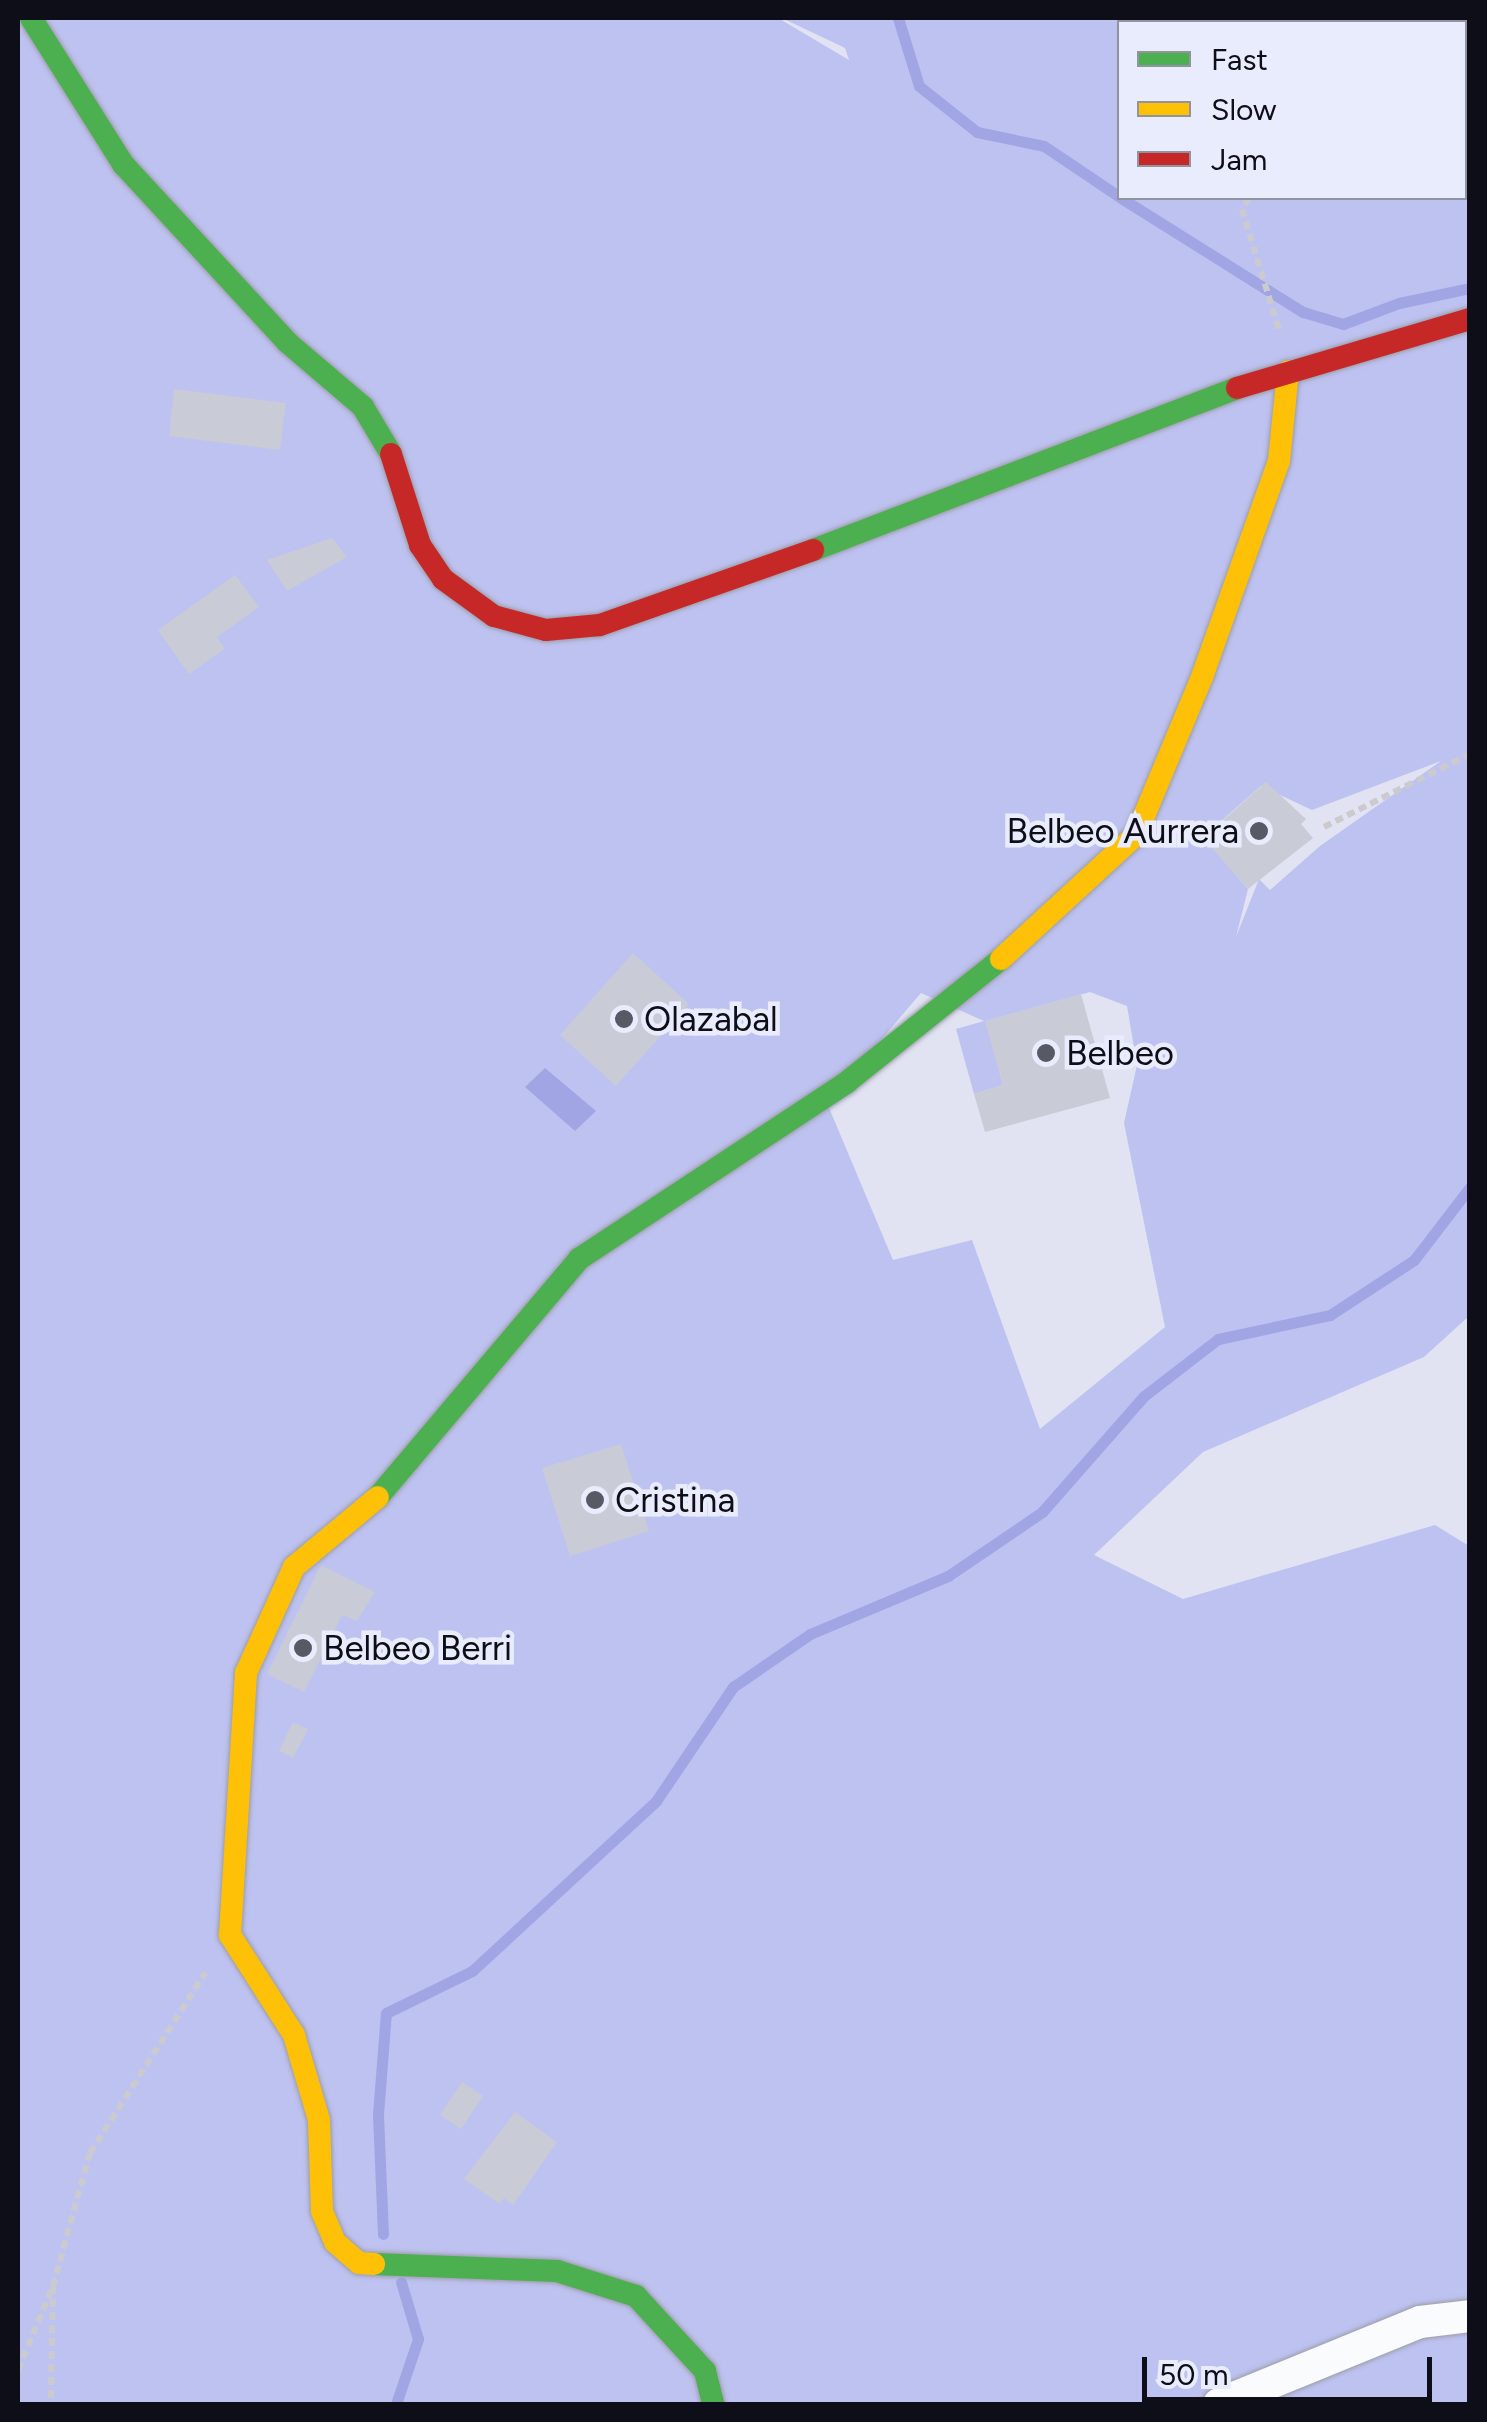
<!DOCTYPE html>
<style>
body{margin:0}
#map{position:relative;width:1487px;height:2422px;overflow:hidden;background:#e1e3f3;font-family:Figtree,sans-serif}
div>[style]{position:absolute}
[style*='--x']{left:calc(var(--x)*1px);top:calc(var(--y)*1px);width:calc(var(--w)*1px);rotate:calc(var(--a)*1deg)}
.green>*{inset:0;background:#bec2f0}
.water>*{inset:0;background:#a1a5e4}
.stream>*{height:11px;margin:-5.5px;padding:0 5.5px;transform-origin:5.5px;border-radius:5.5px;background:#a1a5e4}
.building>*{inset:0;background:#c9cbd7}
.path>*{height:6px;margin-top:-3px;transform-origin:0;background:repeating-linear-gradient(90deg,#cbcbcf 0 8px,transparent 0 13px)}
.roads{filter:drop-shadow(0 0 2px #9c9da9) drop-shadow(0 0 2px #9c9da9)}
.street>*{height:32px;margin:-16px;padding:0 16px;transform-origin:16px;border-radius:16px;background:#fafbfd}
.fast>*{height:22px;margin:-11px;padding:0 11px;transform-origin:11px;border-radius:11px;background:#4caf50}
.slow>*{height:22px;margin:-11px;padding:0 11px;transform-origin:11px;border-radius:11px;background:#ffc107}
.jam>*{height:22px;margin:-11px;padding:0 11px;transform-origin:11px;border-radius:11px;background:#c62828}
.dots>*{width:28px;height:28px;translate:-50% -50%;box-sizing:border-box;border:5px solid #e9ecfd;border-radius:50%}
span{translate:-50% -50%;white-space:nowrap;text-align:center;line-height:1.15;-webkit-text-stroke:9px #e9ecfd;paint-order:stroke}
.poi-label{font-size:35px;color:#0d0e18}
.right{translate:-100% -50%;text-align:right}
.left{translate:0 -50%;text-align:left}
.frame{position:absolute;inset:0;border:20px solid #0d0e18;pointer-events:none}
.legend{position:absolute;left:1117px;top:20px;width:350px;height:180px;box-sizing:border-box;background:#e9ecfd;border:2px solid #9193a1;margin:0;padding:12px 18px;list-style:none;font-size:30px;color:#0d0e18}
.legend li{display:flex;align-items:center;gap:20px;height:50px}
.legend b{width:50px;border:2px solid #9193a1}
.scale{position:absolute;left:1142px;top:2357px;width:290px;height:45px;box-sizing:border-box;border:5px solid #0d0e18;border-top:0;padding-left:12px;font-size:30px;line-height:35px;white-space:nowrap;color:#0d0e18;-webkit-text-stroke:8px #e9ecfd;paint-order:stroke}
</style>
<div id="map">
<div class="green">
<i style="clip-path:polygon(evenodd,18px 18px,778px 18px,849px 60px,845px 48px,782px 18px,1469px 18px,1469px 1316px,1424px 1357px,1203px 1452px,1094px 1555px,1183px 1599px,1435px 1525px,1469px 1546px,1469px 2404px,18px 2404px,18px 18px,1120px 22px,1464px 22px,1464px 198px,1120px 198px,1120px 22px,18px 18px,1441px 761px,1320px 846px,1270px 890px,1259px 879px,1236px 937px,1248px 889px,1203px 837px,1261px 786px,1312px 810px,1441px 761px,18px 18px,1090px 992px,1127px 1006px,1137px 1065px,1124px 1123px,1165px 1327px,1040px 1429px,972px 1240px,893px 1260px,827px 1103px,921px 993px,984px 1021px,956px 1029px,974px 1094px,1003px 1085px,986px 1021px,1090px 992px)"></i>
</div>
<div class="water">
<i style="clip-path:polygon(545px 1068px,596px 1111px,575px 1131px,525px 1087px)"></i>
</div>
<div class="stream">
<i style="--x:898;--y:18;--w:71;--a:72.8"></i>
<i style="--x:919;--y:86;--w:74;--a:38.4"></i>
<i style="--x:977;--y:132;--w:68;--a:11.8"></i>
<i style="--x:1044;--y:146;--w:92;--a:33.9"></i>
<i style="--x:1121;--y:198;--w:215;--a:32.1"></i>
<i style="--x:1303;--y:312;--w:42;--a:16.7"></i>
<i style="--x:1343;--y:324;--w:60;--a:-20.6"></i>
<i style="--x:1399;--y:303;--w:73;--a:-11.9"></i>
<i style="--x:383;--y:2234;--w:120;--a:-92.4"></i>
<i style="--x:378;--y:2114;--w:101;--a:-85.5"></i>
<i style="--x:386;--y:2013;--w:96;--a:-26"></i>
<i style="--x:472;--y:1971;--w:251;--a:-42.7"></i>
<i style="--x:656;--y:1801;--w:138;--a:-56"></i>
<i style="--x:733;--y:1687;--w:93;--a:-34.5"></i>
<i style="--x:810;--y:1634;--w:150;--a:-22.8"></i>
<i style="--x:948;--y:1576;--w:114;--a:-34.2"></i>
<i style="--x:1042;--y:1512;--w:154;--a:-48.7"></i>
<i style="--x:1144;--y:1396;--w:93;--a:-37.6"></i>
<i style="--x:1218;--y:1339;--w:115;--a:-12.1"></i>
<i style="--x:1330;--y:1315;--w:100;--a:-33.2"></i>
<i style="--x:1414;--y:1260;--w:92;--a:-52.5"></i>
<i style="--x:396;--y:2404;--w:69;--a:-71.3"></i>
<i style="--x:418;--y:2339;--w:59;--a:-106.6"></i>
</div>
<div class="building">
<i style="clip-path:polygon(174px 389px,286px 403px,280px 450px,169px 436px)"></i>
<i style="clip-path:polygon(332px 538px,347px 557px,287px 591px,267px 560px)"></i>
<i style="clip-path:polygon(235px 575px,259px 607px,217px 637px,225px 649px,189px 674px,158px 630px)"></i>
<i style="clip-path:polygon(1266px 782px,1306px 819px,1301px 824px,1313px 838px,1248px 889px,1203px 838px)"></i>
<i style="clip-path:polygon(633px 953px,689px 1004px,616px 1086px,560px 1035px)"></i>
<i style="clip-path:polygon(1081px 994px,1110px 1098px,985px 1132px,974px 1094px,1003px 1085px,985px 1021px)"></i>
<i style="clip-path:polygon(621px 1444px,649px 1531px,570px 1556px,542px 1468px)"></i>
<i style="clip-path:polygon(321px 1565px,375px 1592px,357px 1621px,342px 1615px,304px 1692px,267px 1674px)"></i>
<i style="clip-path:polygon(293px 1722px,308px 1729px,293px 1758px,279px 1751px)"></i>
<i style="clip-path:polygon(462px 2082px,483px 2096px,461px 2129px,440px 2115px)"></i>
<i style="clip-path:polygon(515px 2112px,557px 2142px,513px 2205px,504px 2198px,500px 2204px,464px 2179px)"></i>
</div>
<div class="path">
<i style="--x:1403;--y:22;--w:7;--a:-34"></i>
<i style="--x:1249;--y:198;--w:13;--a:122"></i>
<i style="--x:1242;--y:209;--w:130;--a:73"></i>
<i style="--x:1324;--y:827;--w:163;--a:-26.6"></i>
<i style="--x:53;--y:2286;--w:138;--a:-74.5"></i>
<i style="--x:90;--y:2153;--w:214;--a:-57.4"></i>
<i style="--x:18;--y:2370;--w:91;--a:-67.4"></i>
<i style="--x:53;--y:2286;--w:118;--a:91"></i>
</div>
<div class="roads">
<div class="street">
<i style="--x:1219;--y:2404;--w:217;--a:-22.2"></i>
<i style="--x:1420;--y:2322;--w:50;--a:-6.8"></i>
</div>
<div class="fast">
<i style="--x:31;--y:18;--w:173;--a:57.8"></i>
<i style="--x:123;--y:164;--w:242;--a:47.3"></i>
<i style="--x:287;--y:342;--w:100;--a:40.5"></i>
<i style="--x:363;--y:407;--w:55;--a:59.2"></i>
<i style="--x:813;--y:550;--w:454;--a:-20.9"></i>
<i style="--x:378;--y:1497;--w:312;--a:-49.8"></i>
<i style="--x:579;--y:1259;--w:321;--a:-33.4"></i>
<i style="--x:847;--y:1082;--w:197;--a:-38.6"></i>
<i style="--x:374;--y:2264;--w:183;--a:2.2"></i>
<i style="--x:557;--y:2271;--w:83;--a:17.6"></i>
<i style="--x:636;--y:2296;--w:102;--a:47.4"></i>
<i style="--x:705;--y:2371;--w:34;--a:76"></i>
</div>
<div class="slow">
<i style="--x:1001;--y:959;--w:183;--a:-42.6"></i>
<i style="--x:1136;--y:835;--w:171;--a:-67.3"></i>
<i style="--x:1202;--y:677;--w:229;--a:-70.4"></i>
<i style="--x:1279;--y:461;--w:90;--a:-84.3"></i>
<i style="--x:374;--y:2264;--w:15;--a:-176"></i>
<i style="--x:359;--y:2263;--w:32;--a:-139"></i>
<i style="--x:335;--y:2242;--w:34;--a:-113"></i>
<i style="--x:322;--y:2211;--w:91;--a:-91.9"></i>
<i style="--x:319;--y:2120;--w:89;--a:-106.4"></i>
<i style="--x:294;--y:2035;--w:119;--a:-122.6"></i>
<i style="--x:230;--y:1935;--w:262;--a:-86.5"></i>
<i style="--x:246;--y:1673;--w:116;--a:-65.6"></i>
<i style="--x:294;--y:1567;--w:109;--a:-39.8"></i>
</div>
<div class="jam">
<i style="--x:1237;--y:388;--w:243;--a:-16.5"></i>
<i style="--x:391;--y:454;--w:96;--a:72.3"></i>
<i style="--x:420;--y:545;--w:41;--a:55.9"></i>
<i style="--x:443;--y:579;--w:63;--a:36"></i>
<i style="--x:494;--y:616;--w:54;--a:15.1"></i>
<i style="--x:546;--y:630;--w:54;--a:-5.3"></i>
<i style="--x:600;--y:625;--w:226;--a:-19.4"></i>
</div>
</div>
<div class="dots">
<i style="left:1259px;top:831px;background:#575965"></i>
<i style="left:624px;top:1019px;background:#575965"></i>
<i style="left:1046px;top:1053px;background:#575965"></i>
<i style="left:595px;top:1500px;background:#575965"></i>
<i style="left:303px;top:1648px;background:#575965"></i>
</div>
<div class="poi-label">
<span class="right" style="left:1239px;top:831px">Belbeo Aurrera</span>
<span class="left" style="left:644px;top:1019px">Olazabal</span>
<span class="left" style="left:1066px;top:1053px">Belbeo</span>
<span class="left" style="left:615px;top:1500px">Cristina</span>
<span class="left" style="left:323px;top:1648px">Belbeo Berri</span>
</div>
<div class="frame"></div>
<ul class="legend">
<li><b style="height:12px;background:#4caf50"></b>Fast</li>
<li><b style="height:12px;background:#ffc107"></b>Slow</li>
<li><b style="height:12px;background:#c62828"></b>Jam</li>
</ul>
<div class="scale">50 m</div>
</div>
